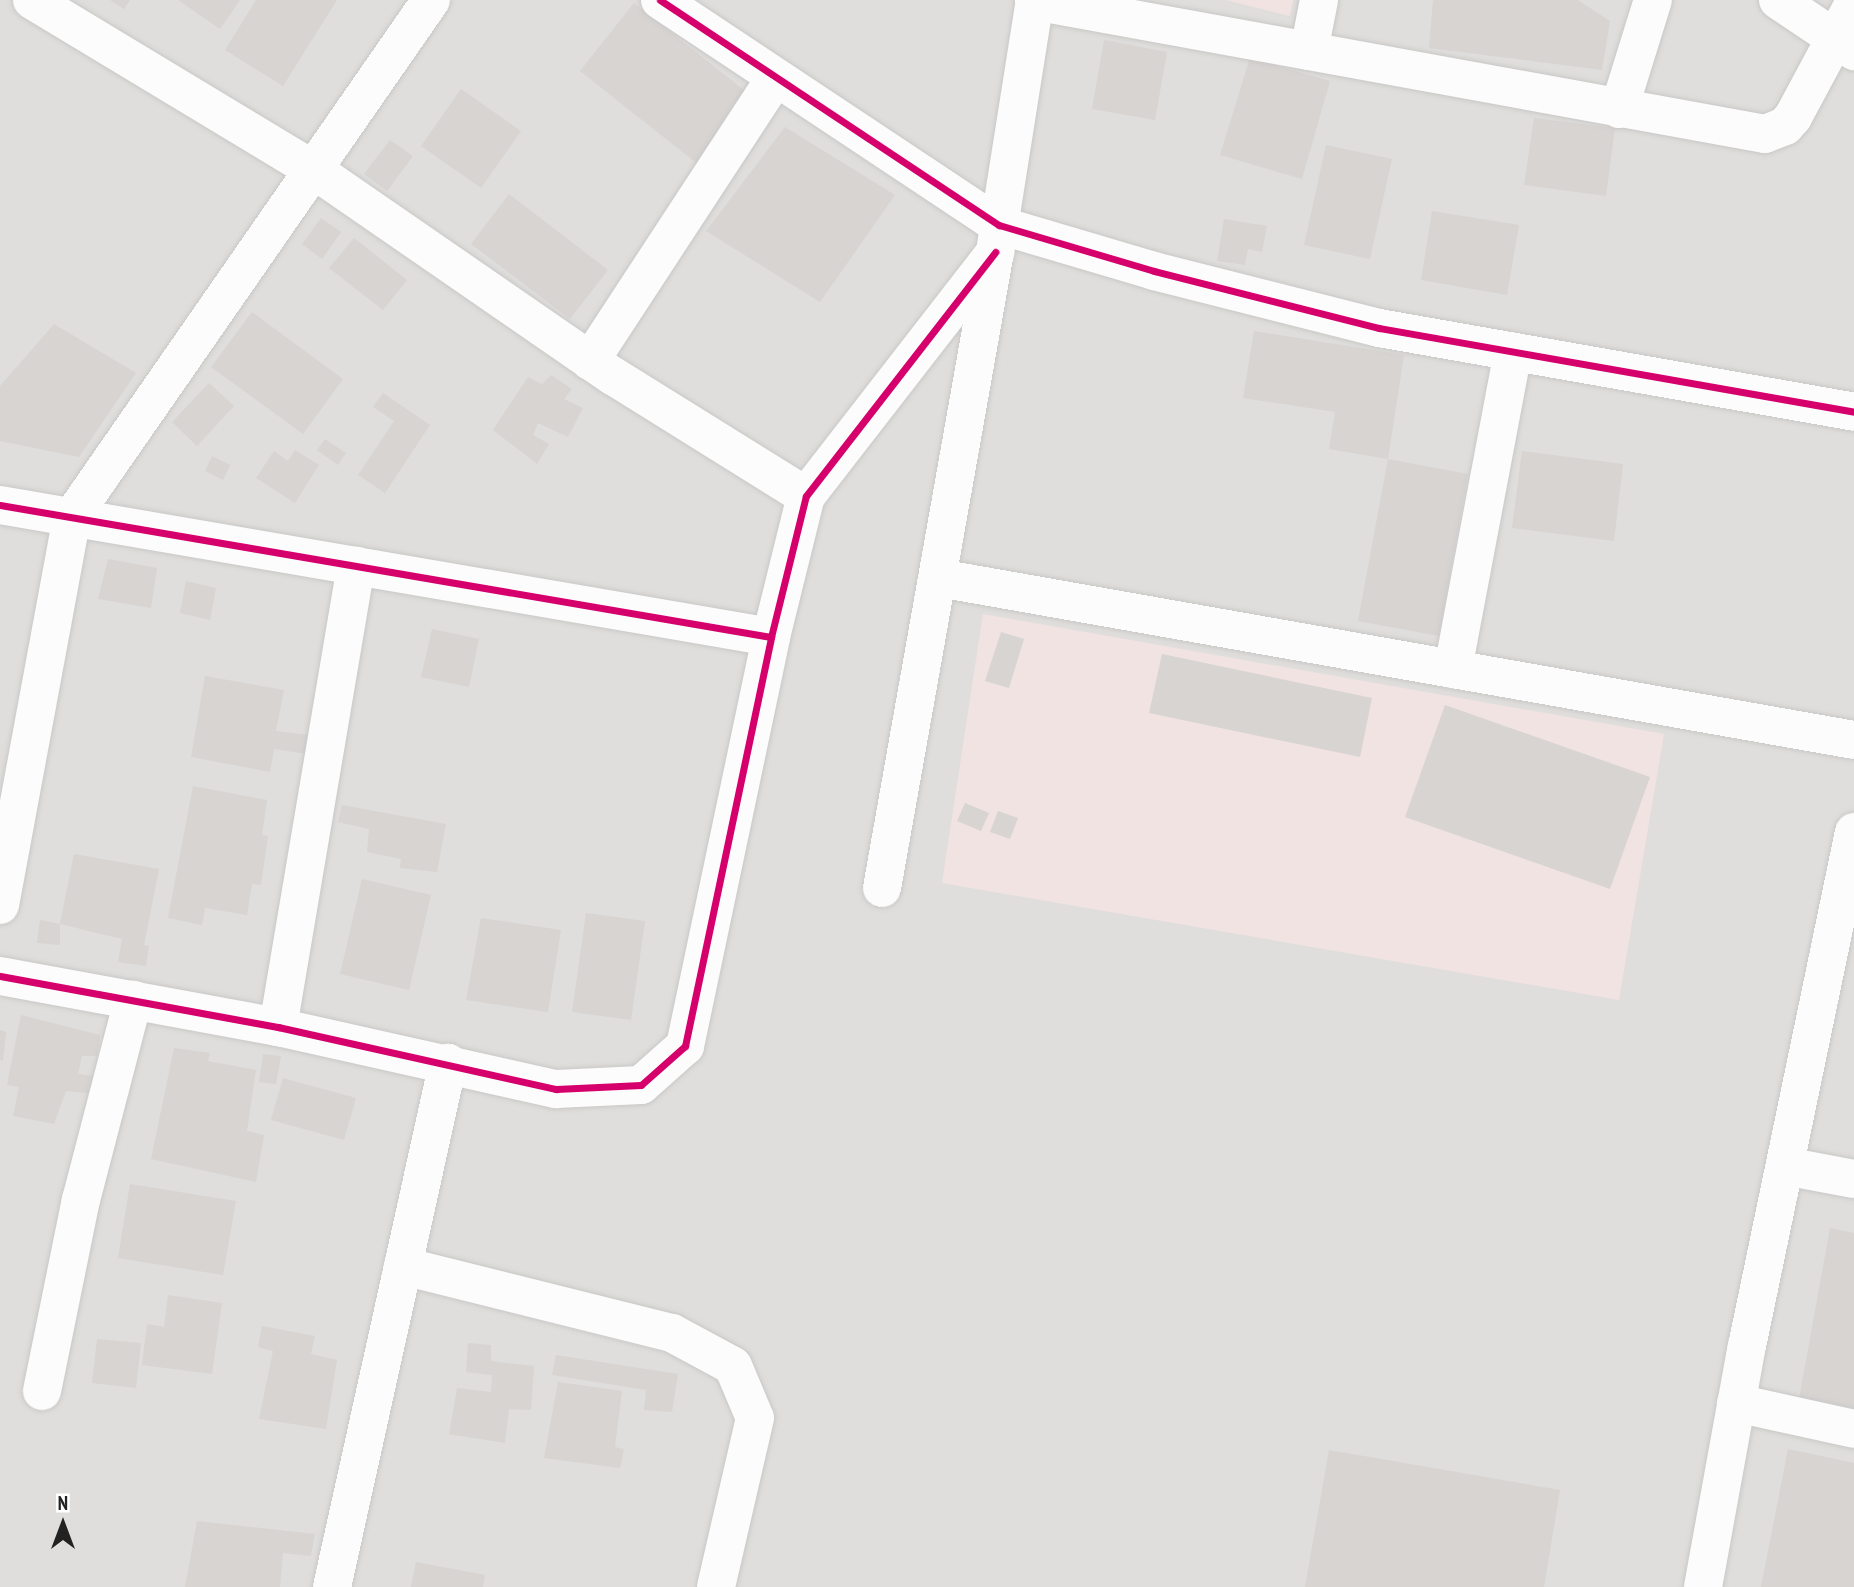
<!DOCTYPE html>
<style>
body{margin:0}
#map{position:relative;width:1854px;height:1587px;overflow:hidden;background:#f0eeeb;font-family:"PT Sans Narrow",sans-serif}
div>[style]{position:absolute}
[style*='--x']{left:calc(var(--x)*1px);top:calc(var(--y)*1px);width:calc(var(--w)*1px);rotate:calc(var(--a)*1deg)}
.residential>*{inset:0;background:#dfdedc}
.commercial>*{inset:0;background:#f1e3e1}
.building>*{inset:0;background:#d7d4d2}
.roads{filter:drop-shadow(0 0 2px #c9c8c7) drop-shadow(0 0 2px #c9c8c7)}
.minor>*{height:38px;margin:-19px;padding:0 19px;transform-origin:19px;border-radius:19px;background:#fdfcfc}
.cycleway>*{height:7px;margin:-3.5px;padding:0 3.5px;transform-origin:3.5px;border-radius:3.5px;background:#d6006c}
span{translate:-50% -50%;white-space:nowrap;text-align:center;line-height:1.15;-webkit-text-stroke:6px #fff;paint-order:stroke}
.north{position:absolute;left:28px;top:1489px;width:70px;height:70px;-webkit-text-stroke:5px #fff;paint-order:stroke;rotate:0deg;font-size:19px;font-weight:700;line-height:28px;text-align:center;color:#222}
.north::after{content:'';display:block;margin:auto;width:24px;height:32px;background:#222;clip-path:polygon(50% 0,100% 100%,50% 72%,0 100%)}
</style>
<div id="map">
<div class="residential">
<i style="clip-path:polygon(0 0,1854px 0,1854px 1587px,0 1587px)"></i>
</div>
<div class="commercial">
<i style="clip-path:polygon(1226px 0,1293px 0,1290px 16px)"></i>
<i style="clip-path:polygon(983px 614px,1664px 734px,1619px 1000px,942px 883px)"></i>
</div>
<div class="building">
<i style="clip-path:polygon(110px 0,130px 0,124px 9px)"></i>
<i style="clip-path:polygon(178px 0,240px 0,220px 29px)"></i>
<i style="clip-path:polygon(256px 0,337px 0,283px 86px,225px 50px)"></i>
<i style="clip-path:polygon(1433px 0,1578px 0,1610px 21px,1602px 70px,1429px 48px)"></i>
<i style="clip-path:polygon(634px 3px,754px 98px,699px 165px,580px 71px)"></i>
<i style="clip-path:polygon(1104px 40px,1167px 52px,1155px 120px,1092px 109px)"></i>
<i style="clip-path:polygon(1250px 58px,1330px 81px,1302px 179px,1220px 155px)"></i>
<i style="clip-path:polygon(461px 89px,521px 131px,481px 188px,421px 146px)"></i>
<i style="clip-path:polygon(1534px 118px,1615px 128px,1606px 196px,1524px 185px)"></i>
<i style="clip-path:polygon(785px 127px,895px 195px,820px 302px,706px 231px)"></i>
<i style="clip-path:polygon(390px 140px,413px 156px,387px 191px,364px 174px)"></i>
<i style="clip-path:polygon(1326px 145px,1392px 159px,1370px 259px,1304px 245px)"></i>
<i style="clip-path:polygon(509px 194px,608px 270px,570px 319px,471px 244px)"></i>
<i style="clip-path:polygon(1432px 211px,1519px 225px,1507px 295px,1421px 280px)"></i>
<i style="clip-path:polygon(321px 218px,341px 232px,322px 259px,302px 244px)"></i>
<i style="clip-path:polygon(1224px 219px,1267px 226px,1262px 252px,1248px 249px,1245px 265px,1217px 261px)"></i>
<i style="clip-path:polygon(354px 238px,407px 280px,383px 310px,329px 268px)"></i>
<i style="clip-path:polygon(252px 312px,343px 379px,303px 434px,211px 367px)"></i>
<i style="clip-path:polygon(54px 324px,136px 373px,79px 457px,0 441px,0 386px)"></i>
<i style="clip-path:polygon(1254px 331px,1404px 355px,1388px 459px,1329px 449px,1335px 412px,1243px 398px)"></i>
<i style="clip-path:polygon(551px 375px,572px 389px,564px 399px,583px 408px,568px 437px,538px 423px,533px 435px,549px 444px,537px 464px,493px 430px,528px 377px,542px 384px)"></i>
<i style="clip-path:polygon(209px 383px,234px 406px,197px 446px,172px 422px)"></i>
<i style="clip-path:polygon(383px 393px,430px 425px,385px 493px,358px 475px,394px 421px,373px 407px)"></i>
<i style="clip-path:polygon(325px 439px,346px 453px,338px 465px,317px 450px)"></i>
<i style="clip-path:polygon(295px 450px,319px 465px,295px 503px,256px 478px,274px 451px,288px 461px)"></i>
<i style="clip-path:polygon(1522px 451px,1623px 464px,1614px 541px,1512px 528px)"></i>
<i style="clip-path:polygon(212px 456px,230px 465px,223px 480px,205px 471px)"></i>
<i style="clip-path:polygon(1388px 459px,1468px 474px,1439px 636px,1358px 621px)"></i>
<i style="clip-path:polygon(108px 559px,157px 568px,151px 608px,98px 599px)"></i>
<i style="clip-path:polygon(186px 581px,216px 588px,210px 620px,180px 613px)"></i>
<i style="clip-path:polygon(432px 629px,479px 639px,469px 687px,421px 677px)"></i>
<i style="clip-path:polygon(1001px 632px,1024px 639px,1009px 688px,985px 681px)"></i>
<i style="clip-path:polygon(1162px 654px,1372px 698px,1360px 757px,1149px 713px)"></i>
<i style="clip-path:polygon(205px 676px,284px 690px,276px 731px,309px 735px,306px 754px,274px 749px,270px 772px,191px 757px)"></i>
<i style="clip-path:polygon(1445px 705px,1650px 777px,1610px 889px,1405px 817px)"></i>
<i style="clip-path:polygon(193px 786px,267px 800px,262px 835px,268px 836px,261px 885px,252px 884px,247px 915px,205px 908px,202px 925px,168px 918px)"></i>
<i style="clip-path:polygon(965px 803px,989px 813px,981px 831px,957px 821px)"></i>
<i style="clip-path:polygon(342px 805px,446px 824px,437px 872px,400px 868px,401px 859px,367px 852px,369px 829px,338px 822px)"></i>
<i style="clip-path:polygon(998px 811px,1018px 818px,1010px 839px,990px 832px)"></i>
<i style="clip-path:polygon(74px 854px,159px 869px,144px 945px,149px 946px,146px 966px,118px 962px,122px 939px,60px 924px)"></i>
<i style="clip-path:polygon(362px 879px,431px 895px,409px 990px,340px 974px)"></i>
<i style="clip-path:polygon(586px 913px,645px 921px,631px 1020px,572px 1012px)"></i>
<i style="clip-path:polygon(481px 918px,561px 930px,548px 1012px,466px 1000px)"></i>
<i style="clip-path:polygon(40px 920px,60px 924px,60px 945px,37px 943px)"></i>
<i style="clip-path:polygon(21px 1015px,100px 1035px,97px 1056px,82px 1056px,78px 1074px,100px 1077px,97px 1094px,66px 1091px,54px 1124px,13px 1116px,19px 1087px,7px 1085px)"></i>
<i style="clip-path:polygon(0 1030px,6px 1032px,3px 1061px,0 1060px)"></i>
<i style="clip-path:polygon(174px 1048px,210px 1053px,208px 1061px,256px 1070px,247px 1131px,264px 1135px,256px 1182px,151px 1159px)"></i>
<i style="clip-path:polygon(263px 1054px,281px 1056px,276px 1084px,259px 1082px)"></i>
<i style="clip-path:polygon(283px 1078px,356px 1098px,344px 1140px,271px 1120px)"></i>
<i style="clip-path:polygon(130px 1184px,236px 1201px,223px 1275px,118px 1258px)"></i>
<i style="clip-path:polygon(1830px 1228px,1854px 1233px,1854px 1408px,1799px 1399px)"></i>
<i style="clip-path:polygon(168px 1295px,222px 1303px,212px 1374px,142px 1365px,147px 1324px,164px 1327px)"></i>
<i style="clip-path:polygon(262px 1326px,315px 1336px,311px 1354px,337px 1360px,326px 1429px,259px 1419px,273px 1351px,258px 1347px)"></i>
<i style="clip-path:polygon(97px 1339px,141px 1343px,136px 1388px,92px 1383px)"></i>
<i style="clip-path:polygon(468px 1343px,491px 1345px,491px 1361px,534px 1366px,531px 1410px,509px 1409px,505px 1443px,449px 1434px,457px 1388px,491px 1392px,492px 1375px,466px 1372px)"></i>
<i style="clip-path:polygon(556px 1355px,678px 1374px,672px 1412px,644px 1410px,646px 1390px,552px 1375px)"></i>
<i style="clip-path:polygon(558px 1382px,622px 1391px,615px 1447px,624px 1449px,620px 1468px,544px 1458px)"></i>
<i style="clip-path:polygon(1788px 1449px,1854px 1463px,1854px 1587px,1761px 1587px)"></i>
<i style="clip-path:polygon(1329px 1450px,1560px 1490px,1544px 1587px,1305px 1587px)"></i>
<i style="clip-path:polygon(197px 1521px,315px 1534px,311px 1556px,283px 1553px,280px 1587px,185px 1587px)"></i>
<i style="clip-path:polygon(416px 1562px,485px 1575px,483px 1587px,411px 1587px)"></i>
</div>
<div class="roads">
<div class="minor">
<i style="--x:32;--y:0;--w:326;--a:31.1"></i>
<i style="--x:311;--y:168;--w:367;--a:34.6"></i>
<i style="--x:613;--y:376;--w:227;--a:31.9"></i>
<i style="--x:660;--y:0;--w:407;--a:33.6"></i>
<i style="--x:999;--y:225;--w:162;--a:16.5"></i>
<i style="--x:1154;--y:271;--w:232;--a:14.2"></i>
<i style="--x:1379;--y:328;--w:482;--a:10"></i>
<i style="--x:1778;--y:0;--w:92;--a:33.9"></i>
<i style="--x:1034;--y:1;--w:743;--a:10.31"></i>
<i style="--x:1765;--y:134;--w:22;--a:-22"></i>
<i style="--x:1785;--y:126;--w:12;--a:-48"></i>
<i style="--x:1793;--y:117;--w:129;--a:-61.8"></i>
<i style="--x:1309;--y:51;--w:52;--a:-78.9"></i>
<i style="--x:1619;--y:109;--w:114;--a:-72.7"></i>
<i style="--x:590;--y:361;--w:336;--a:-56.8"></i>
<i style="--x:0;--y:505;--w:782;--a:9.72"></i>
<i style="--x:771;--y:637;--w:145;--a:-76.1"></i>
<i style="--x:806;--y:496;--w:309;--a:-52.2"></i>
<i style="--x:939;--y:578;--w:929;--a:10.04"></i>
<i style="--x:1453;--y:669;--w:323;--a:-79.3"></i>
<i style="--x:882;--y:888;--w:646;--a:-79.93"></i>
<i style="--x:995;--y:252;--w:255;--a:-81"></i>
<i style="--x:0;--y:905;--w:395;--a:-79.5"></i>
<i style="--x:72;--y:517;--w:629;--a:-55.22"></i>
<i style="--x:0;--y:976;--w:283;--a:10.4"></i>
<i style="--x:278;--y:1027;--w:285;--a:12.6"></i>
<i style="--x:556;--y:1089;--w:85;--a:-2.7"></i>
<i style="--x:641;--y:1085;--w:59;--a:-41.6"></i>
<i style="--x:685;--y:1046;--w:418;--a:-78.1"></i>
<i style="--x:278;--y:1027;--w:468;--a:-80.4"></i>
<i style="--x:1785;--y:1166;--w:70;--a:10.7"></i>
<i style="--x:403;--y:1266;--w:277;--a:14"></i>
<i style="--x:672;--y:1333;--w:69;--a:28.4"></i>
<i style="--x:733;--y:1366;--w:56;--a:67.1"></i>
<i style="--x:755;--y:1418;--w:173;--a:103"></i>
<i style="--x:42;--y:1391;--w:195;--a:-78.5"></i>
<i style="--x:81;--y:1200;--w:207;--a:-75.4"></i>
<i style="--x:1736;--y:1403;--w:121;--a:12.4"></i>
<i style="--x:332;--y:1587;--w:537;--a:-77.52"></i>
<i style="--x:1703;--y:1587;--w:245;--a:-79.7"></i>
<i style="--x:1747;--y:1346;--w:525;--a:-78.24"></i>
</div>
</div>
<div class="cycleway">
<i style="--x:660;--y:0;--w:407;--a:33.6"></i>
<i style="--x:999;--y:225;--w:162;--a:16.5"></i>
<i style="--x:1154;--y:271;--w:232;--a:14.2"></i>
<i style="--x:1379;--y:328;--w:482;--a:10"></i>
<i style="--x:0;--y:505;--w:782;--a:9.72"></i>
<i style="--x:771;--y:637;--w:145;--a:-76.1"></i>
<i style="--x:806;--y:496;--w:309;--a:-52.2"></i>
<i style="--x:0;--y:976;--w:283;--a:10.4"></i>
<i style="--x:278;--y:1027;--w:285;--a:12.6"></i>
<i style="--x:556;--y:1089;--w:85;--a:-2.7"></i>
<i style="--x:641;--y:1085;--w:59;--a:-41.6"></i>
<i style="--x:685;--y:1046;--w:418;--a:-78.1"></i>
</div>
<div class="north">N</div>
</div>
